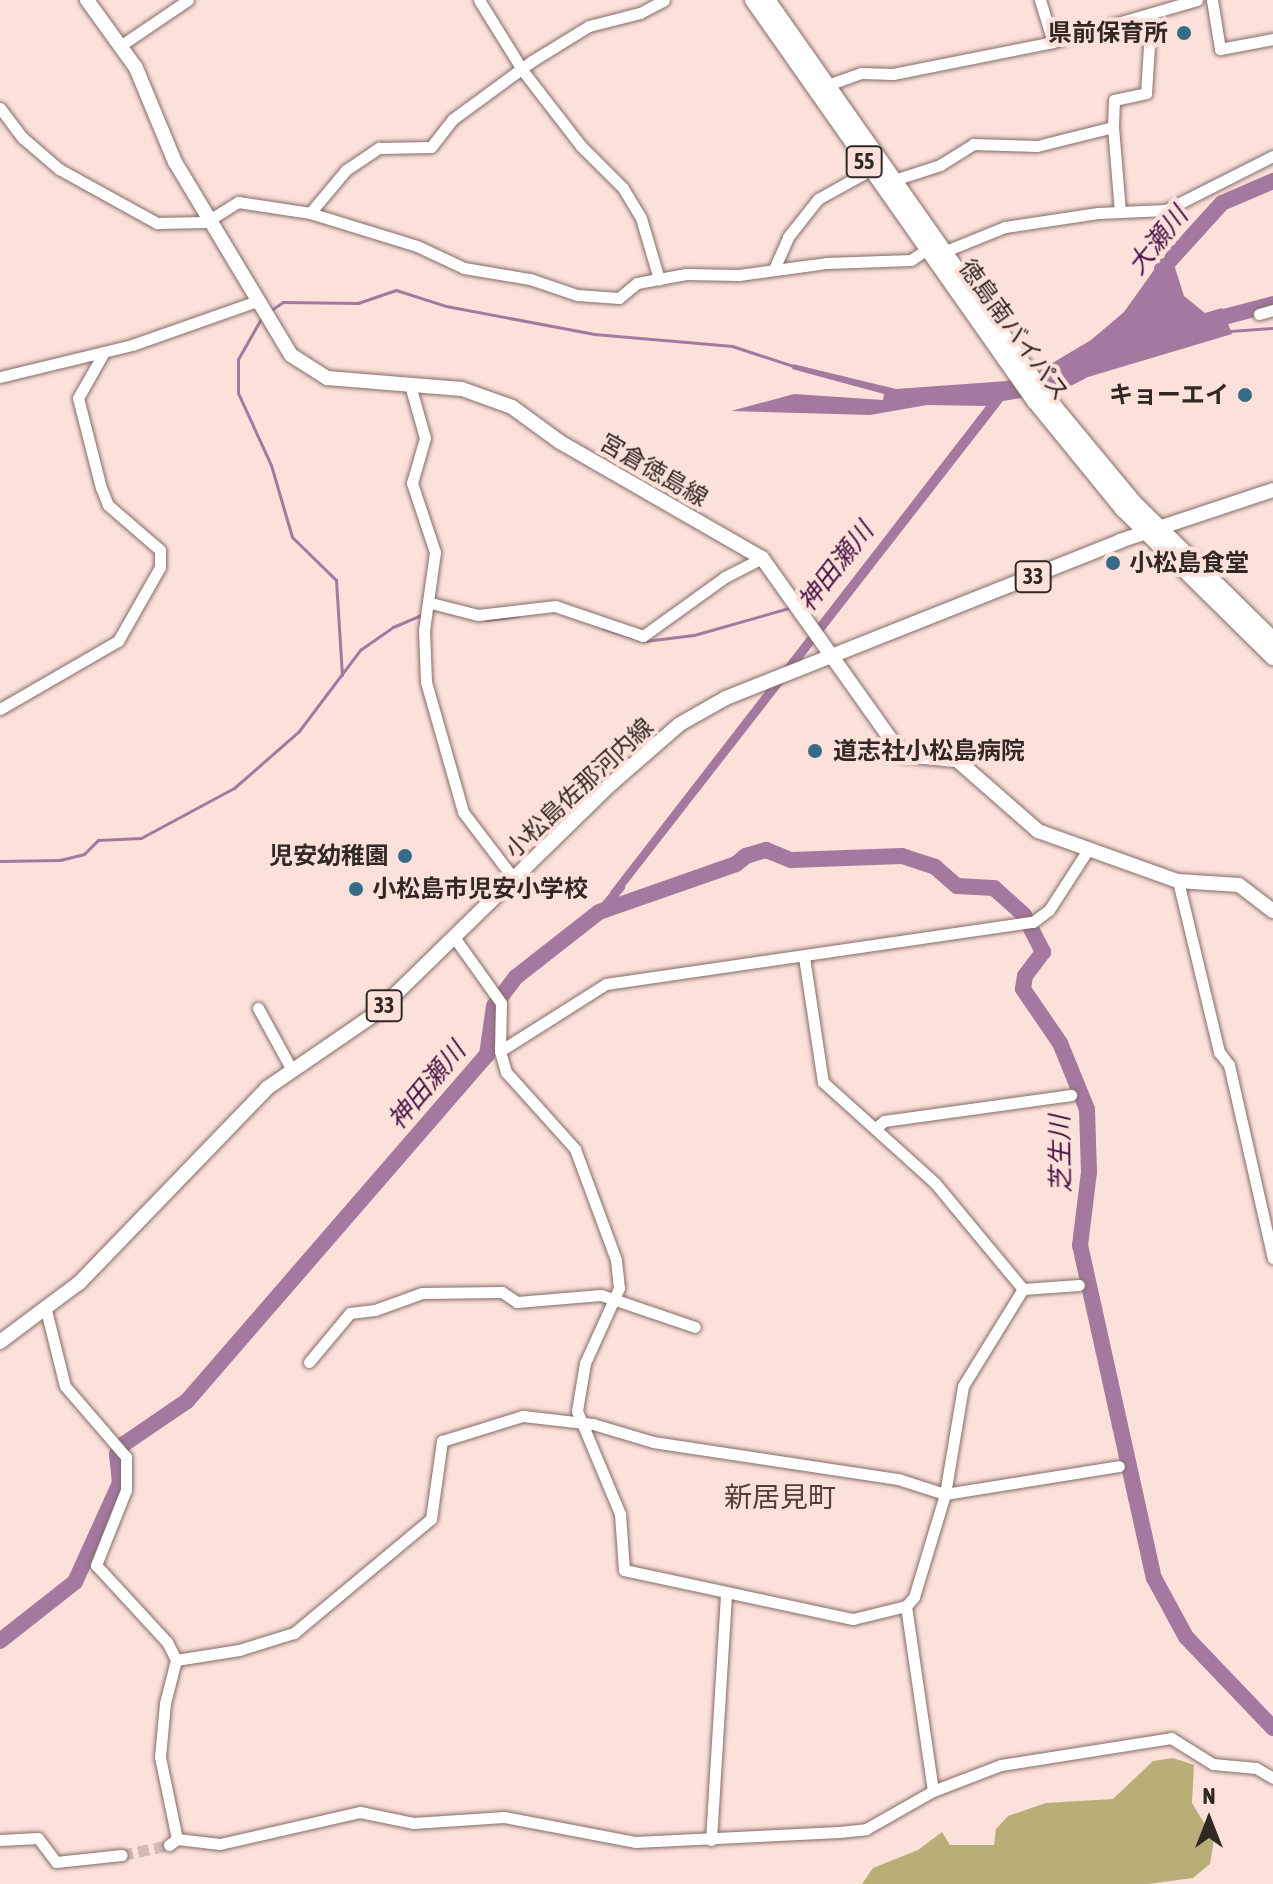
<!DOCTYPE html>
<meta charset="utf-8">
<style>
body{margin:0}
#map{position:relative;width:1273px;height:1884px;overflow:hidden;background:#fce1db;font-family:"Asap Condensed","Noto Sans JP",sans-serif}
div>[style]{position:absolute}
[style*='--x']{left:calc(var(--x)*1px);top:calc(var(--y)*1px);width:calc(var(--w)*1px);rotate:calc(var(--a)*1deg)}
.forest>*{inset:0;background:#b9ae77}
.water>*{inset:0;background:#a379a0}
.stream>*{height:3px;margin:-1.5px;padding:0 1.5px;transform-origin:1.5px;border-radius:1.5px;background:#a379a0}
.canal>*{height:9px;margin:-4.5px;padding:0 4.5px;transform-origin:4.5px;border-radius:4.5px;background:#a379a0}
.river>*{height:16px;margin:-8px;padding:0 8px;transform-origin:8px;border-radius:8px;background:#a379a0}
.minor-tunnel>*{height:11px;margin-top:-5.5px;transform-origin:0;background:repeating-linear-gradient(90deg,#d3bcb6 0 11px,transparent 0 16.5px)}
.roads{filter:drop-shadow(0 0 2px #846c67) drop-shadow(0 0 2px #846c67)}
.minor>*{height:11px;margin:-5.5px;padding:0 5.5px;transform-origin:5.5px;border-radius:5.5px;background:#fff}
.major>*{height:14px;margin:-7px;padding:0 7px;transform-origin:7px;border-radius:7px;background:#fff}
.highway>*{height:16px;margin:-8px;padding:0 8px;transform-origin:8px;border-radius:8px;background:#fff}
.dots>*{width:22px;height:22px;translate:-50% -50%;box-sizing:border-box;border:4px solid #fce1db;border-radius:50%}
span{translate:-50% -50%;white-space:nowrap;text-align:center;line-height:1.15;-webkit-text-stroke:8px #fce1db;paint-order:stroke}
.shield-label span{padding:2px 6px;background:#fce1db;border:2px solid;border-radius:6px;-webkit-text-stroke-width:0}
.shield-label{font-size:22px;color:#312724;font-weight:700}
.poi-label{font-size:24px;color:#312724;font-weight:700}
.right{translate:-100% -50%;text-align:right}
.left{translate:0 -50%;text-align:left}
.street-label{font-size:24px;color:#312724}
.water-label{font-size:26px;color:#491447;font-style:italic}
.quarter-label{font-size:28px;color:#533d38}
.north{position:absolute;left:1169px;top:1780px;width:80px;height:80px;-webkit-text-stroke:6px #fce1db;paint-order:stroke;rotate:0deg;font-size:22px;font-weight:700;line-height:32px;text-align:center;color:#312724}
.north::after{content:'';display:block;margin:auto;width:28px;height:36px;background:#312724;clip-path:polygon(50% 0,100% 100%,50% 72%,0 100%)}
</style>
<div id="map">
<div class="forest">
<i style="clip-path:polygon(1173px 1758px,1194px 1765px,1192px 1803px,1214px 1839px,1210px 1864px,1193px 1878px,1148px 1884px,862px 1884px,873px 1868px,918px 1850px,942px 1832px,950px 1845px,994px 1845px,996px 1829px,1008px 1816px,1046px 1803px,1113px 1799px,1153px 1761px)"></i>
</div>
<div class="water">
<i style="clip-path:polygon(1169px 249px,1184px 296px,1205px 313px,1222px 308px,1232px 334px,1088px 377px,1059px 392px,1003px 401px,616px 898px,610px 892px,986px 406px,927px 405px,870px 415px,731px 411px,794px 394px,883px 400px,884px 394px,792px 369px,793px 364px,896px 389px,1007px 381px,1039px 371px,1091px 340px,1124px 312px)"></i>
</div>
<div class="stream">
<i style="--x:271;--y:310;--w:14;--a:-34"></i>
<i style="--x:283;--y:302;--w:75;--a:0.8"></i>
<i style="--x:358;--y:303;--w:40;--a:-18.9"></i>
<i style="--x:396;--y:290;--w:52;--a:17.7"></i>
<i style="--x:446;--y:306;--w:151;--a:10.7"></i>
<i style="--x:594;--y:334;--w:139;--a:5"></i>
<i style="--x:732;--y:346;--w:67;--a:18.2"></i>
<i style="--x:262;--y:317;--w:48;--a:119.7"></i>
<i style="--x:238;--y:359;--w:34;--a:90"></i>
<i style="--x:238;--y:393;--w:79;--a:65.4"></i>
<i style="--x:271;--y:465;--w:75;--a:73.7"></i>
<i style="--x:292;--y:537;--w:62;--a:44.3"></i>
<i style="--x:336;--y:580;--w:95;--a:86.4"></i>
<i style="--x:1230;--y:331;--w:43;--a:-4"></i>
<i style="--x:486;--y:620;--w:32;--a:-7"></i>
<i style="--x:602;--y:628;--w:45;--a:16.8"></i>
<i style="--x:645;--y:641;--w:49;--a:-7"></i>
<i style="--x:694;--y:635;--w:102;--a:-15.9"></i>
<i style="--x:0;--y:861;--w:60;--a:-1"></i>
<i style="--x:60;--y:860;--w:25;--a:-14"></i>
<i style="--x:84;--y:854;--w:20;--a:-45"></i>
<i style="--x:98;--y:840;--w:43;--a:-2.7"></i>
<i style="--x:141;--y:838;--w:106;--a:-28.3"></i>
<i style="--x:234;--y:788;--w:86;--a:-41.2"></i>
<i style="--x:299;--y:731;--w:101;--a:-53"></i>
<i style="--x:360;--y:650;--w:40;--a:-34.9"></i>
<i style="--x:393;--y:627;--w:34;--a:-23"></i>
</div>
<div class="canal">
<i style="--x:599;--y:912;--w:33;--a:-50"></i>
</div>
<div class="river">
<i style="--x:1162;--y:269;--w:89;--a:-47.7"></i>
<i style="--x:1222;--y:203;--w:56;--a:-23.3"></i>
<i style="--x:1205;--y:322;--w:70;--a:-14.8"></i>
<i style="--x:0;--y:1641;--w:95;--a:-38.2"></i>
<i style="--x:75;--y:1582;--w:109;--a:-65.6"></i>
<i style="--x:120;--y:1483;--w:29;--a:-96"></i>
<i style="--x:117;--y:1454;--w:12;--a:-55"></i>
<i style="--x:124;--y:1444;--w:76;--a:-34.3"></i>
<i style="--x:187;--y:1401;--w:458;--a:-49.1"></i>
<i style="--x:487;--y:1055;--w:49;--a:-81.9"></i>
<i style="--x:494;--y:1006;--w:36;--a:-53"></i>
<i style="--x:516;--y:977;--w:105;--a:-38.1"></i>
<i style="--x:599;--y:912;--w:145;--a:-19.3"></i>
<i style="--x:736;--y:864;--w:13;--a:-39"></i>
<i style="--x:746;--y:856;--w:21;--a:-17"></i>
<i style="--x:766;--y:850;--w:27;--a:22"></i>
<i style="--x:791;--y:860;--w:111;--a:-2.1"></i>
<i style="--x:902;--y:856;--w:35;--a:18"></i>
<i style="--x:935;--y:867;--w:29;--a:41"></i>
<i style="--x:957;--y:886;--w:37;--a:3"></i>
<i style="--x:994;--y:888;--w:40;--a:42"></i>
<i style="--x:1024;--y:915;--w:42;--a:62.8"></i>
<i style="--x:1043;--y:952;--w:30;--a:127"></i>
<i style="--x:1025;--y:976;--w:13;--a:99"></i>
<i style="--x:1023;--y:989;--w:65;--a:55.6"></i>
<i style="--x:1060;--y:1043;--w:71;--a:67.8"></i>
<i style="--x:1087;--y:1109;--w:63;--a:88.2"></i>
<i style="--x:1089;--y:1172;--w:74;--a:97"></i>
<i style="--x:1080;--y:1245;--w:341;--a:77.5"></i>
<i style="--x:1154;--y:1578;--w:67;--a:61.5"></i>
<i style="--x:1186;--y:1637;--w:126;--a:46.3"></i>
</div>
<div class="minor-tunnel">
<i style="--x:122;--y:1855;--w:48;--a:-12"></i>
</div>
<div class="roads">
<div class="minor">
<i style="--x:479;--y:0;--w:84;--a:58.2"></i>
<i style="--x:523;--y:71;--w:95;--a:52.3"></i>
<i style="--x:581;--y:146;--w:59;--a:45"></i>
<i style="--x:623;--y:188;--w:35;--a:59"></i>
<i style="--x:641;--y:218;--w:64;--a:73.6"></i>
<i style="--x:1040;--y:0;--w:44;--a:72.8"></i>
<i style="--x:1212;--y:0;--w:50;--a:80.7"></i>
<i style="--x:1220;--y:49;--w:54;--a:-10.7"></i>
<i style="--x:120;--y:46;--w:82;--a:-34.1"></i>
<i style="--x:822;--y:87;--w:41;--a:-19.7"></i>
<i style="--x:861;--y:73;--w:32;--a:2"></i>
<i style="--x:893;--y:74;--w:163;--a:-11.3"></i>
<i style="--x:1053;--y:42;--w:150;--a:-16.3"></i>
<i style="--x:0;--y:108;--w:38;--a:53"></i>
<i style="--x:23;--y:138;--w:48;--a:40.7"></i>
<i style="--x:59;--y:169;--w:112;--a:28.9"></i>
<i style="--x:157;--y:223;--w:49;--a:-1.2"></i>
<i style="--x:206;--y:222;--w:38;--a:-32"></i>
<i style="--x:238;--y:202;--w:73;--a:8.7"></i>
<i style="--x:310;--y:213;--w:112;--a:17.1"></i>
<i style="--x:417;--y:246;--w:52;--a:25.1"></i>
<i style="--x:464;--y:268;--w:67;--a:9.5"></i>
<i style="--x:530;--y:279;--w:50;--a:18.8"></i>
<i style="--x:577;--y:295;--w:42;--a:4.1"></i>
<i style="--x:619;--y:298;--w:23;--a:-40"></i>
<i style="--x:637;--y:283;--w:50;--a:-10.4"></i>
<i style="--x:686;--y:274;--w:53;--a:1.1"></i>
<i style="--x:739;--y:275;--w:89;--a:-7.8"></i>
<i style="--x:827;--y:263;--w:84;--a:-2"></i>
<i style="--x:911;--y:260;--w:18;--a:-34"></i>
<i style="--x:1113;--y:127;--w:27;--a:-88"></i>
<i style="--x:1114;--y:100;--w:33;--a:-12"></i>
<i style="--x:1146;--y:93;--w:78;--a:-86.3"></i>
<i style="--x:888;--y:182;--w:55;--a:-18.1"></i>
<i style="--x:940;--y:165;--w:39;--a:-32"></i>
<i style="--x:973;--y:144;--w:64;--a:1.8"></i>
<i style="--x:1037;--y:146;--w:78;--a:-14"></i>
<i style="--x:1113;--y:127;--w:85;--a:85.3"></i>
<i style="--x:310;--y:213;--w:56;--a:-50.1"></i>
<i style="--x:346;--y:170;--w:40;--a:-34"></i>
<i style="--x:379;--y:148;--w:52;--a:-1.1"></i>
<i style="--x:431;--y:147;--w:36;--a:-52"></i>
<i style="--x:453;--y:119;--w:98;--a:-36.3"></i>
<i style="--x:532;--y:61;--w:67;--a:-31.6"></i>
<i style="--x:589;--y:26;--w:53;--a:-14.3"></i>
<i style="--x:640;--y:13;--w:27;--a:-28"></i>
<i style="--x:943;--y:252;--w:67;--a:-22"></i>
<i style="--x:1005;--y:227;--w:94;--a:-8.6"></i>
<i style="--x:1098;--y:213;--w:68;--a:-2.5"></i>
<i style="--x:1166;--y:210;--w:120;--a:-26.8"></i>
<i style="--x:774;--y:269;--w:35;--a:-66"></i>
<i style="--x:788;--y:237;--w:48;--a:-51.7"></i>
<i style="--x:818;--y:199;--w:60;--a:-29.1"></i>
<i style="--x:1259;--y:314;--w:15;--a:-16"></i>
<i style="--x:0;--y:377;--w:136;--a:-13.6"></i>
<i style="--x:132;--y:345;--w:133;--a:-19.4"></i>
<i style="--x:410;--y:385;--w:55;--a:74.2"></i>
<i style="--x:425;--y:438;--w:47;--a:106.1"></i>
<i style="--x:412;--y:483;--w:73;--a:71.6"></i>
<i style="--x:435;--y:552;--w:79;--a:98"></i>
<i style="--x:424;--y:630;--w:52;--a:87.8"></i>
<i style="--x:426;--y:682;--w:135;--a:74.1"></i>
<i style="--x:463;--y:812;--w:84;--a:52.7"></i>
<i style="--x:431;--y:603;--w:49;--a:14.3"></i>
<i style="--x:478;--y:615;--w:78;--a:-6.7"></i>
<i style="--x:555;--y:606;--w:93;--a:18.8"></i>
<i style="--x:643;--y:636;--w:101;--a:-35.7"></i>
<i style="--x:725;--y:577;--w:42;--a:-27.2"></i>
<i style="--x:0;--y:709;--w:136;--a:-30"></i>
<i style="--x:118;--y:641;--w:85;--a:-60.4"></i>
<i style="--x:160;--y:567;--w:17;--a:-90"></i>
<i style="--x:160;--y:550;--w:69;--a:-139.1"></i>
<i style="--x:108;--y:505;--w:18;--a:-112"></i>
<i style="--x:101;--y:488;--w:93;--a:-104.3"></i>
<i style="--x:78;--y:398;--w:51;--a:-60.4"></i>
<i style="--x:1178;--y:881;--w:176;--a:76.5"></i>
<i style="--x:1219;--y:1052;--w:16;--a:52"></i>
<i style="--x:1229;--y:1065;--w:198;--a:77.2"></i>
<i style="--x:454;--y:937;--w:81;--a:54.5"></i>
<i style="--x:501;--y:1003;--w:48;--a:91.2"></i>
<i style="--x:500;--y:1051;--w:22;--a:74"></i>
<i style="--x:506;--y:1072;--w:103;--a:48.1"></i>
<i style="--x:575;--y:1149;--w:118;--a:69.7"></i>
<i style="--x:616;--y:1260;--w:28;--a:84"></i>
<i style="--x:619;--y:1288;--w:82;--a:114.4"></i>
<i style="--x:585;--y:1363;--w:49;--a:99.5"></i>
<i style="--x:577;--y:1411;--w:112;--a:67.3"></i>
<i style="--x:620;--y:1514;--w:56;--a:85.9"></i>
<i style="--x:624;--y:1570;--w:234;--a:12.1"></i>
<i style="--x:853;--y:1619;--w:55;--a:-13.8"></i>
<i style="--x:906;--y:1606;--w:12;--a:-48"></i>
<i style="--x:914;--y:1597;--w:108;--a:-73.2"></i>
<i style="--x:945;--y:1494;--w:109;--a:-80.5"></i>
<i style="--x:963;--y:1386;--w:114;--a:-58.3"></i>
<i style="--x:804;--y:957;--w:126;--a:81.4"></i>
<i style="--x:823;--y:1082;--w:151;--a:42"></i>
<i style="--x:935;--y:1183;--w:138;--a:50.3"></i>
<i style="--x:258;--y:1008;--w:71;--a:61.3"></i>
<i style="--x:500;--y:1051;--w:125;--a:-32.3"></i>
<i style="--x:606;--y:984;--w:431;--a:-8.3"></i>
<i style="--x:1033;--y:922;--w:20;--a:-37"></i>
<i style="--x:1049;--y:910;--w:74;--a:-57.2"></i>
<i style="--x:877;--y:1127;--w:9;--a:-41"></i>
<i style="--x:884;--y:1121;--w:189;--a:-7.9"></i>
<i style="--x:1023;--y:1289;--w:56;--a:-4.1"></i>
<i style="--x:46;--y:1310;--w:78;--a:76"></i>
<i style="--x:65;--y:1386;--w:94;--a:49.3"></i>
<i style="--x:126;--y:1457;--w:33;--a:90"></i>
<i style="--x:126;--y:1490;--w:81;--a:111.8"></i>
<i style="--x:96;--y:1565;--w:105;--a:47.3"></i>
<i style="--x:167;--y:1642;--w:20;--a:63"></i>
<i style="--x:176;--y:1660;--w:44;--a:104.3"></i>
<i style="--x:165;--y:1703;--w:54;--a:95.3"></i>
<i style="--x:160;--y:1757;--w:84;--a:78.3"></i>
<i style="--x:309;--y:1362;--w:64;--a:-50.1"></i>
<i style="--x:350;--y:1313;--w:25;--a:-7"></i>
<i style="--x:375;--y:1310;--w:50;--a:-19.9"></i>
<i style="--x:422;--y:1293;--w:80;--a:-0.7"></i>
<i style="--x:502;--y:1292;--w:18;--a:34"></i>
<i style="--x:517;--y:1302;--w:84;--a:-4.8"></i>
<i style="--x:601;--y:1295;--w:99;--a:18.8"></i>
<i style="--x:906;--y:1606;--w:187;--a:81.7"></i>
<i style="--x:176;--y:1660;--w:64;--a:-9"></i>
<i style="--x:239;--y:1650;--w:58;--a:-17.2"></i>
<i style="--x:294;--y:1633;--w:178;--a:-39.8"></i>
<i style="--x:431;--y:1519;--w:79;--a:-82"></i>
<i style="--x:442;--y:1441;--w:85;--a:-17.2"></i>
<i style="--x:523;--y:1416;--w:70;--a:6.5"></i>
<i style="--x:593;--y:1424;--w:63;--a:16.7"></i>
<i style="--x:653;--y:1442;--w:248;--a:8.6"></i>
<i style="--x:898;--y:1479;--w:49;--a:17.7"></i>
<i style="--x:945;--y:1494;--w:176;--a:-9.1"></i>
<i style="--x:0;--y:1840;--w:38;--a:-3"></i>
<i style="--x:38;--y:1838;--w:30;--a:53"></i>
<i style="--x:56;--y:1862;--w:66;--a:-6.1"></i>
<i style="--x:711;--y:1840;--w:248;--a:-86.5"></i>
<i style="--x:169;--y:1845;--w:10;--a:-37"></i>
<i style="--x:177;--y:1839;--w:43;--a:6.6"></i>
<i style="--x:220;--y:1844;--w:144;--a:-12.9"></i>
<i style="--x:360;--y:1812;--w:54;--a:11.7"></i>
<i style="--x:413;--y:1823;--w:91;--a:-3.8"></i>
<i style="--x:504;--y:1817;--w:133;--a:10.8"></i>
<i style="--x:635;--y:1842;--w:204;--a:-2.8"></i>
<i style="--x:839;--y:1832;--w:27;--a:-6"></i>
<i style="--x:866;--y:1829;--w:77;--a:-29.6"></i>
<i style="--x:933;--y:1791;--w:73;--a:-20.9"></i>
<i style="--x:1001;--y:1765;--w:172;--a:-9"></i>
<i style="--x:1171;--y:1738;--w:49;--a:31.8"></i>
<i style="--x:1213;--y:1764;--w:43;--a:5.3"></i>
<i style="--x:1256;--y:1768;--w:20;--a:30"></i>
</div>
<div class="major">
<i style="--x:87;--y:0;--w:84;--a:54.2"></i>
<i style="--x:136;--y:68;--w:102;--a:67.5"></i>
<i style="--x:175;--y:162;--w:225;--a:59"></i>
<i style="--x:291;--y:355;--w:43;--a:32.6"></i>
<i style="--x:327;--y:378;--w:135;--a:4.7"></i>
<i style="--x:462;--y:389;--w:53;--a:19.8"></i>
<i style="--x:512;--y:407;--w:59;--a:36.1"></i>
<i style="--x:560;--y:442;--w:233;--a:29.9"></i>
<i style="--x:762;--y:558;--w:242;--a:54.6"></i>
<i style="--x:902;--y:755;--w:55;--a:5.2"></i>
<i style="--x:957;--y:760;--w:108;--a:41.2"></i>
<i style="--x:1038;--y:831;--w:149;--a:19.7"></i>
<i style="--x:1178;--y:881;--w:61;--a:3.8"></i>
<i style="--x:1239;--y:885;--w:43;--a:37.4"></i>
<i style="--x:0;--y:1342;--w:99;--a:-36.8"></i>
<i style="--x:79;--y:1283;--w:271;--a:-46"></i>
<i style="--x:267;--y:1088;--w:131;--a:-34.4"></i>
<i style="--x:375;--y:1014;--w:330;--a:-44.3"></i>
<i style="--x:611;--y:784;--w:91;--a:-41"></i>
<i style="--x:680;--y:724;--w:53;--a:-29.5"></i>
<i style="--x:726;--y:698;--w:424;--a:-21.7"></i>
<i style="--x:1120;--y:541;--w:161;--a:-18.4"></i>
</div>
<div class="highway">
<i style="--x:753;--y:0;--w:490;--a:54.9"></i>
<i style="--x:1035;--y:401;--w:139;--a:50.8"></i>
<i style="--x:1123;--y:509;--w:211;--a:44.6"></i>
<i style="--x:767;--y:0;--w:487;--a:54.9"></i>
<i style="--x:1047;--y:398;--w:135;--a:50.4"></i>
<i style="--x:1133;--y:502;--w:197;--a:44.6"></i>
</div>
</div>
<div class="dots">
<i style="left:1184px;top:33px;background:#366c88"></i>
<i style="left:1245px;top:395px;background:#366c88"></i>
<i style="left:1113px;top:563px;background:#366c88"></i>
<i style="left:815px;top:751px;background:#366c88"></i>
<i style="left:405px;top:856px;background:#366c88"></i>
<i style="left:356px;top:889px;background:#366c88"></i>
</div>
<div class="shield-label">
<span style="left:864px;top:162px">55</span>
<span style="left:1033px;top:577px">33</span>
<span style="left:384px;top:1006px">33</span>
</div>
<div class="poi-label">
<span class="right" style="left:1168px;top:33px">県前保育所</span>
<span class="right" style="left:1229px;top:395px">キョーエイ</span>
<span class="left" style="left:1129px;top:563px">小松島食堂</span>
<span class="left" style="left:833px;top:751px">道志社小松島病院</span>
<span class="right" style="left:389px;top:856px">児安幼稚園</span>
<span class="left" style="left:372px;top:889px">小松島市児安小学校</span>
</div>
<div class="street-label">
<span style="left:1014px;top:330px;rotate:54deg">徳島南バイパス</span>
<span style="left:654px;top:470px;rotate:30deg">宮倉徳島線</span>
<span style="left:579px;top:788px;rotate:-43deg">小松島佐那河内線</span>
</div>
<div class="water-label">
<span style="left:1158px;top:241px;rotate:-51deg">大瀬川</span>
<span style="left:836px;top:567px;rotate:-52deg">神田瀬川</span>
<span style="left:427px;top:1086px;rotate:-50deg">神田瀬川</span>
<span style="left:1061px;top:1154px;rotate:-91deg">芝生川</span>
</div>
<div class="quarter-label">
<span style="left:780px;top:1497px">新居見町</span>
</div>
<div class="north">N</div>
</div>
